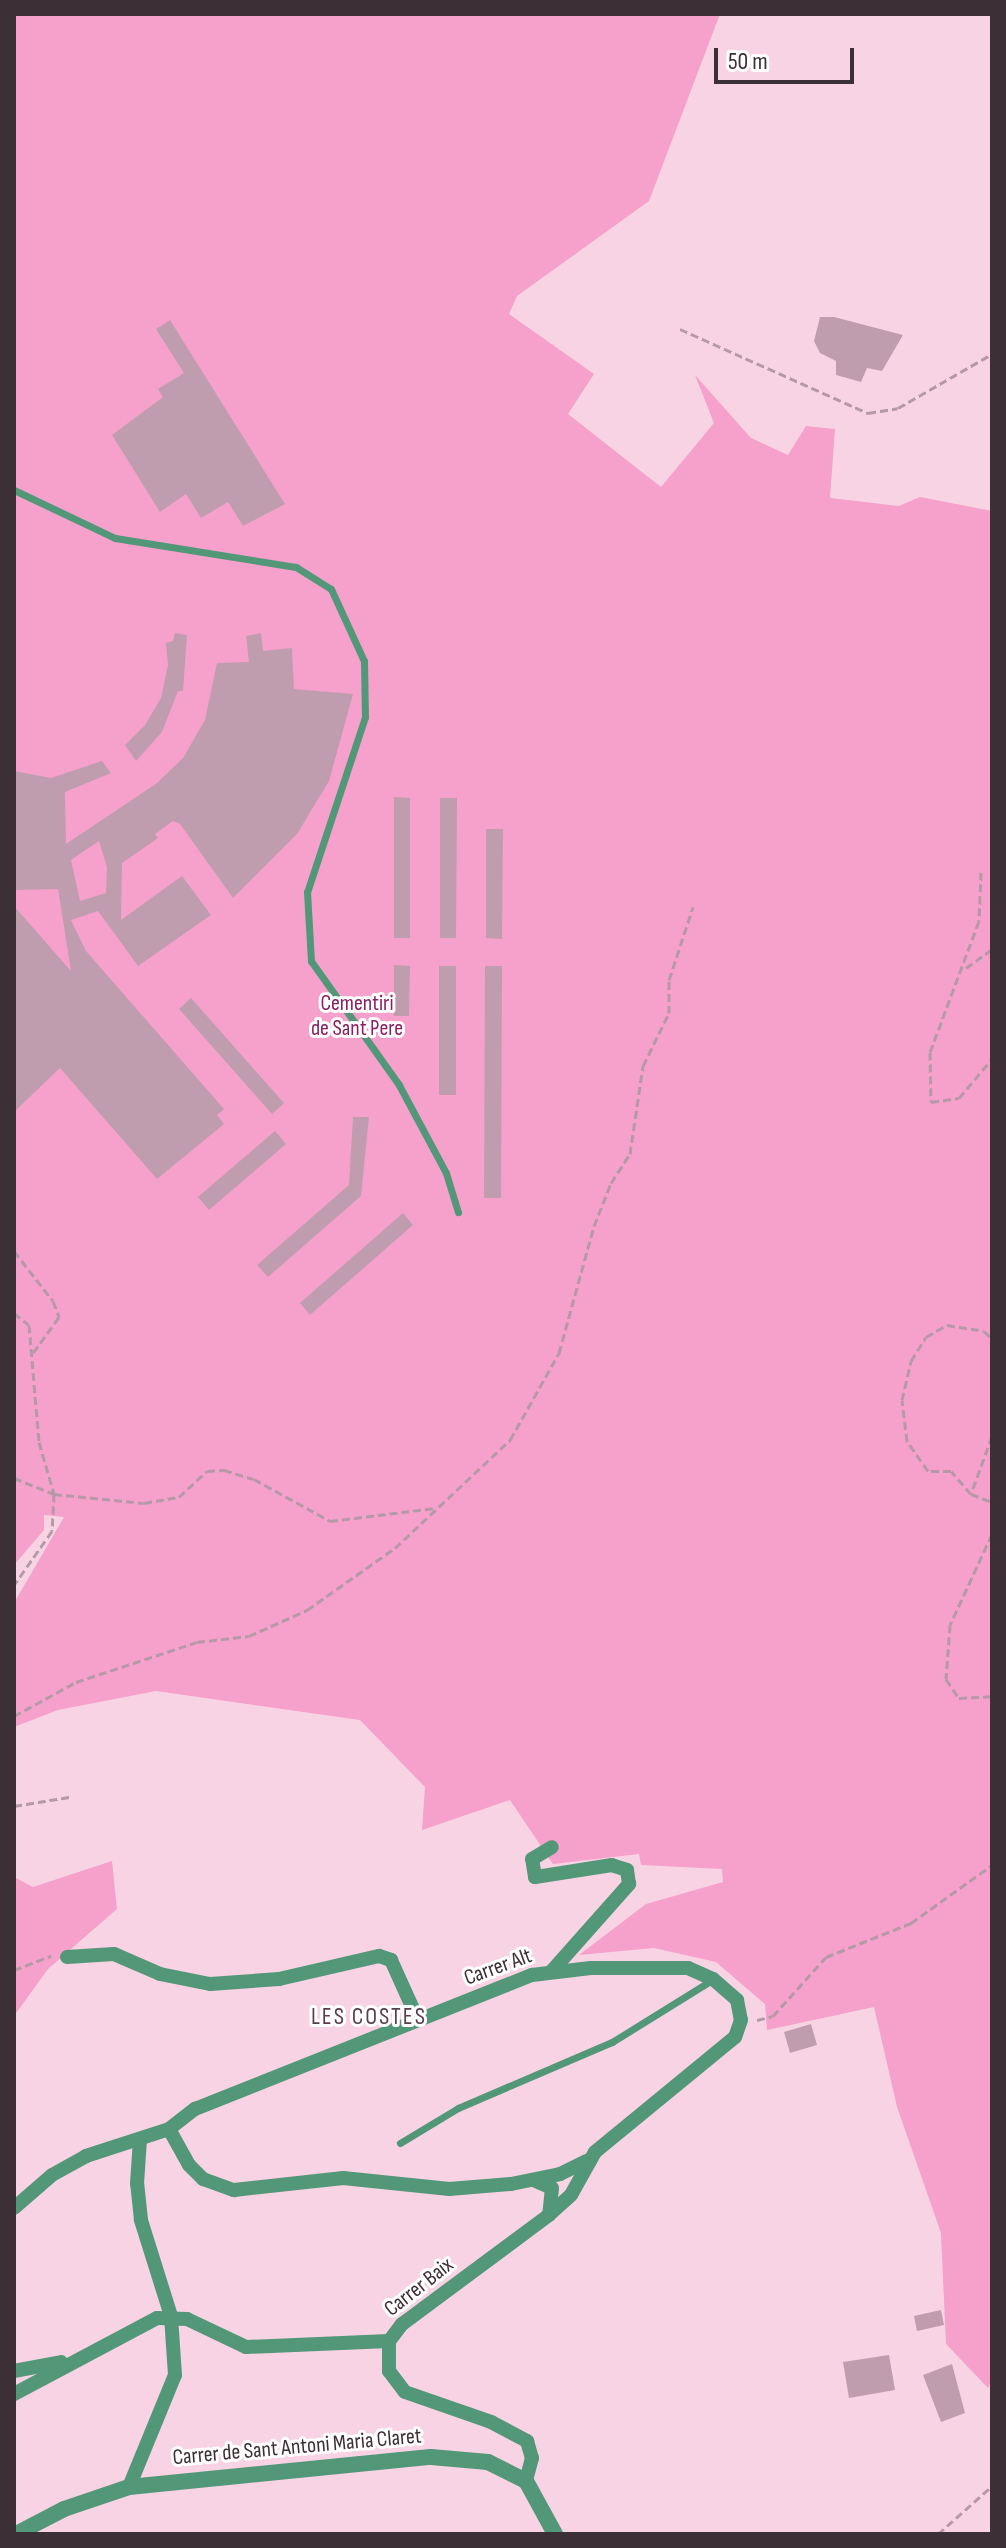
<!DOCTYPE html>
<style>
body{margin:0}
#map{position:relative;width:1006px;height:2548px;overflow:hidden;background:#f8d3e4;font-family:"Sofia Sans Condensed",sans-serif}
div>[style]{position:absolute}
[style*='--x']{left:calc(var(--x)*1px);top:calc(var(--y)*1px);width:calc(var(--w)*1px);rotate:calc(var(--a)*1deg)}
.green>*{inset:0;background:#f5a1cc}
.building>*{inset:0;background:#c09dae}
.path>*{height:3px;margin-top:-1.5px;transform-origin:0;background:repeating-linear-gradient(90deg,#b599a6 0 8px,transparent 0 12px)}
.service>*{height:7px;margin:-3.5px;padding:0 3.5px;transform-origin:3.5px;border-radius:3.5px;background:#539779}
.minor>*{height:14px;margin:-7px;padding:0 7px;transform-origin:7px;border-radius:7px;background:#539779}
.tertiary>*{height:16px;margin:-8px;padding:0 8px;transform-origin:8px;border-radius:8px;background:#539779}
span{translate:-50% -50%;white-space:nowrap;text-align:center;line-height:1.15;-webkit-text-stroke:6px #fff;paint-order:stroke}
.park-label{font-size:22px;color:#8b1f61}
.street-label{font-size:22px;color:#3d2f36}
.neighbourhood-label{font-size:24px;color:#5a3d4c;letter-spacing:2px}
.frame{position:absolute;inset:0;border:16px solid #3d2f36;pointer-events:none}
.scale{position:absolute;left:714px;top:48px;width:140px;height:36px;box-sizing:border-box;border:4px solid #3d2f36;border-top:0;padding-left:10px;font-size:24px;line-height:28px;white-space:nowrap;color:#3d2f36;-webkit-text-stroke:6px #fff;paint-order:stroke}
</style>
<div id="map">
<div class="green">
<i style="clip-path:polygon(14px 14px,720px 14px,649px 201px,517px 296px,509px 314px,594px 374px,568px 414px,661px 487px,714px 423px,695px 375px,751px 438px,788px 455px,806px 426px,835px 429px,830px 498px,899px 506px,920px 497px,992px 511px,992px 2380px,988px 2388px,946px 2344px,941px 2233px,897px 2107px,874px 2007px,767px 2030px,765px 2004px,716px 1962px,654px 1948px,579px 1955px,646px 1904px,723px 1882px,722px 1869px,641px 1865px,639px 1854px,553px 1864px,510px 1800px,422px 1830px,425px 1787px,360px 1720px,156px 1691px,58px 1710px,14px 1727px,14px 1603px,64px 1517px,44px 1515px,44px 1530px,14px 1565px)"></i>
<i style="clip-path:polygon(112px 1861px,117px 1909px,48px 1969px,14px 2016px,14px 1877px,33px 1887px)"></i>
</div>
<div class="building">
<i style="clip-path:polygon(820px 317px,834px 317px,903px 335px,882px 371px,867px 368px,861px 382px,836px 375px,836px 361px,820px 353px,814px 341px)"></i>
<i style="clip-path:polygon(170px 320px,285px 504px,243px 526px,228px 502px,201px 518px,186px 494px,160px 512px,112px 435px,163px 397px,158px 389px,184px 373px,156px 329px)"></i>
<i style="clip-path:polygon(175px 633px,187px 635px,183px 691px,178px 691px,162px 732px,136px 761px,125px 745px,145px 725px,161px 698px,168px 665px,166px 643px,173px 641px)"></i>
<i style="clip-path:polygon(evenodd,261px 633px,263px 651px,292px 648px,294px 689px,353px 694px,329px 781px,297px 834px,233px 898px,180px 824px,173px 821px,155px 834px,158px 838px,122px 863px,121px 920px,182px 876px,211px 915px,138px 966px,98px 911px,71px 920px,86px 951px,224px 1109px,217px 1115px,224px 1124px,157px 1179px,60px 1068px,14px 1112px,14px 906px,71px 971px,58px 889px,14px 890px,14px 771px,51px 778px,102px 761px,111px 773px,65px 792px,66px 844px,157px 783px,183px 758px,205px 720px,217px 663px,249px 662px,246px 636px,261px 633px,99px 841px,107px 867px,106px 893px,80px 901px,71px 860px,99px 841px)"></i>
<i style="clip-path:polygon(394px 797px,410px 798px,410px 938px,394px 938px)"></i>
<i style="clip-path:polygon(440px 798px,457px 798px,456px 938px,440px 938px)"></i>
<i style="clip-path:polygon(486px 829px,503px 829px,502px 939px,486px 938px)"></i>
<i style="clip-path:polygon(394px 965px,410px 966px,409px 1016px,394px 1016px)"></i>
<i style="clip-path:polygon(439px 966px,456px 966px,456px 1095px,439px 1095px)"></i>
<i style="clip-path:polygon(485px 966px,502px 966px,501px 1198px,484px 1198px)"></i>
<i style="clip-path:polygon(191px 998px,284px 1103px,272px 1114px,179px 1009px)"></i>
<i style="clip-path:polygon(353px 1117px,369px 1117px,361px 1196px,268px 1277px,257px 1265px,349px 1185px)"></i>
<i style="clip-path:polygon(275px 1131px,286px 1144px,209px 1210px,198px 1197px)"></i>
<i style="clip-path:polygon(403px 1213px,413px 1225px,310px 1315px,300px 1303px)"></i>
<i style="clip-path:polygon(811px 2024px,817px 2045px,790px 2053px,784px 2032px)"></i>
<i style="clip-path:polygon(941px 2310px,944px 2325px,917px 2331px,914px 2316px)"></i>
<i style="clip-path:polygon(889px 2355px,895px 2390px,849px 2398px,843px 2362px)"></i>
<i style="clip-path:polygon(952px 2364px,965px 2413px,941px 2422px,923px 2375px)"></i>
</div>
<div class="path">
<i style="--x:680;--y:329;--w:206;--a:24.1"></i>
<i style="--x:868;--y:413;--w:30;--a:-9"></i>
<i style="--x:898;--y:408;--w:108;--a:-29.9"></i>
<i style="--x:981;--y:872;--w:49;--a:92.3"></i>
<i style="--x:979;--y:921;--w:140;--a:110.5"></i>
<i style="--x:930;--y:1052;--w:50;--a:88.9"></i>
<i style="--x:931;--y:1102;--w:28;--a:-8"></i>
<i style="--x:959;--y:1098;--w:51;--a:-49.8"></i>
<i style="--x:966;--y:968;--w:32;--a:-36"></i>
<i style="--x:14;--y:1251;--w:63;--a:52"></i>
<i style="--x:53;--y:1301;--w:17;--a:69"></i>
<i style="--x:59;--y:1317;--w:44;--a:125.8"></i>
<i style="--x:14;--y:1313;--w:19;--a:39"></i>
<i style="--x:29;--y:1325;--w:117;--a:85.1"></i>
<i style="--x:39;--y:1442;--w:54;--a:73.9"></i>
<i style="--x:54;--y:1494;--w:37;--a:93"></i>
<i style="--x:52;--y:1531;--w:66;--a:125.1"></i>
<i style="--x:992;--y:1436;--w:62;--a:109.9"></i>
<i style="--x:971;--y:1494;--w:22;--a:21"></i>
<i style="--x:14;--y:1478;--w:43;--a:21.8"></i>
<i style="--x:54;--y:1494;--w:90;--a:5.7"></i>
<i style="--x:144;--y:1503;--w:36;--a:-10"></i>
<i style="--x:179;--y:1497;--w:38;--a:-43"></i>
<i style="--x:207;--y:1471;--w:17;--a:-3"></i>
<i style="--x:224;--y:1470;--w:31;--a:17"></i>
<i style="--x:254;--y:1479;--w:87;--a:28.9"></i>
<i style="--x:330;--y:1521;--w:106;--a:-7.1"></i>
<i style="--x:971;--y:1494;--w:30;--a:-131"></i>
<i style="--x:951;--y:1471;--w:23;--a:180"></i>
<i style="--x:928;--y:1471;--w:37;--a:-125"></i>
<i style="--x:907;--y:1441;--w:41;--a:-97"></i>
<i style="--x:902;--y:1400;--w:40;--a:-77"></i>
<i style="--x:911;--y:1361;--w:28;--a:-58"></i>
<i style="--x:926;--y:1337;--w:24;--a:-30"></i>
<i style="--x:947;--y:1325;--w:37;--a:9"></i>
<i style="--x:984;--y:1331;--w:11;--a:45"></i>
<i style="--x:992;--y:1534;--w:100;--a:114.8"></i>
<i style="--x:950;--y:1625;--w:54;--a:94.2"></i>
<i style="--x:946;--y:1679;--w:23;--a:56"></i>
<i style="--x:959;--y:1698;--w:33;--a:-3"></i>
<i style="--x:14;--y:1716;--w:71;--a:-28.7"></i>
<i style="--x:76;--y:1682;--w:127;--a:-18.3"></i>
<i style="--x:197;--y:1642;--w:52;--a:-6.6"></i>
<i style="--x:249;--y:1636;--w:64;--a:-24.1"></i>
<i style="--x:307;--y:1610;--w:108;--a:-35.2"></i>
<i style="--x:395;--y:1548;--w:158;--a:-43.2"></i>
<i style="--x:510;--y:1440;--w:100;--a:-60.6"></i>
<i style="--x:559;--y:1353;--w:132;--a:-74.6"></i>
<i style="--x:594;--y:1226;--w:46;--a:-68.4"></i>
<i style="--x:611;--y:1183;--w:35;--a:-57"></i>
<i style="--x:630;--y:1154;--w:89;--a:-81.6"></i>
<i style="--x:643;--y:1066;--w:59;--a:-63.9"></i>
<i style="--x:669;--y:1013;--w:33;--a:-90"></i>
<i style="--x:669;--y:980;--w:77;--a:-71.8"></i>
<i style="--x:14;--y:1806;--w:56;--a:-9.3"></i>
<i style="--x:14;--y:1970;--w:40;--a:-21"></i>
<i style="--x:757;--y:2020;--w:16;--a:-14"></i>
<i style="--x:773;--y:2016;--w:79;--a:-48.1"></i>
<i style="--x:826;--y:1957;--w:92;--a:-21.8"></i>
<i style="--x:911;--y:1923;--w:100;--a:-35.6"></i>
<i style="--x:938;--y:2534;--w:72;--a:-41.6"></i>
</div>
<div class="service">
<i style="--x:14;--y:490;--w:112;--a:25.4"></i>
<i style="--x:115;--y:538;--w:183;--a:9.1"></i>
<i style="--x:296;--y:567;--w:41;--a:32.2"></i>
<i style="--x:331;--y:589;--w:79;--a:65.4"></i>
<i style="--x:364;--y:661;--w:56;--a:89"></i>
<i style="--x:365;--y:717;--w:184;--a:108.3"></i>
<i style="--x:307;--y:892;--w:69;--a:86.7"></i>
<i style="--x:311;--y:961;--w:152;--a:54.6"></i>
<i style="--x:399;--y:1085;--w:100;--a:61.9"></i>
<i style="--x:446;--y:1173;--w:41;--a:72.9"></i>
<i style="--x:400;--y:2143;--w:68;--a:-31.1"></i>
<i style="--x:458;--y:2108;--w:168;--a:-23.2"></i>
<i style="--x:612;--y:2042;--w:118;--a:-31.8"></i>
</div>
<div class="minor">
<i style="--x:67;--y:1957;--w:47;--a:-3.7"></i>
<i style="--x:114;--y:1954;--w:50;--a:23.5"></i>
<i style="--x:160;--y:1974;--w:51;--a:11.3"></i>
<i style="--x:210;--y:1984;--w:69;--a:-4.1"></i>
<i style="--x:279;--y:1979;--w:103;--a:-13"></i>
<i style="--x:379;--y:1956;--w:13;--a:18"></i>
<i style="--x:391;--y:1960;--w:66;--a:65.8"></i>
<i style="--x:551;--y:1972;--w:118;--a:-48.4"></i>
<i style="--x:629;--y:1884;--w:14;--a:-98"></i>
<i style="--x:627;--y:1870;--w:16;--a:-162"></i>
<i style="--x:612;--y:1865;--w:78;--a:171.1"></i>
<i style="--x:535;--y:1877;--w:18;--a:-99"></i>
<i style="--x:532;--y:1859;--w:23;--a:-31"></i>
<i style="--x:169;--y:2129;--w:41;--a:60.9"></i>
<i style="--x:189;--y:2165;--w:20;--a:45"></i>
<i style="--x:203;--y:2179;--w:33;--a:20"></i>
<i style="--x:234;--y:2190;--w:110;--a:-6.3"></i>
<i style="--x:343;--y:2178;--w:107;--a:5.9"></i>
<i style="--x:449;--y:2189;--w:62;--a:-4.6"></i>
<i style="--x:511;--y:2184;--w:50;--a:-11.5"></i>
<i style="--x:560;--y:2174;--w:30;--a:-26"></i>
<i style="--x:536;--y:2181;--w:17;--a:24"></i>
<i style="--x:552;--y:2188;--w:27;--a:96"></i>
<i style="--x:14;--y:2208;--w:50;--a:-41"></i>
<i style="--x:52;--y:2175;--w:39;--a:-29"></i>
<i style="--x:86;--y:2156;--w:87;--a:-18"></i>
<i style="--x:169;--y:2129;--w:33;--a:-38"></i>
<i style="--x:195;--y:2109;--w:363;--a:-21.7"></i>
<i style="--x:532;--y:1975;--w:59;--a:-6.8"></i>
<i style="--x:591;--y:1968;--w:97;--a:0"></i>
<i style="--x:688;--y:1968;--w:27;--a:24"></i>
<i style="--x:713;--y:1979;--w:32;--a:41"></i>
<i style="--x:737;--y:2000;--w:20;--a:79"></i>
<i style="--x:741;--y:2020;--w:18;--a:109"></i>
<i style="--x:735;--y:2037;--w:181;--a:140.6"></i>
<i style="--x:595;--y:2152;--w:49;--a:119.2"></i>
<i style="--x:571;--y:2195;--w:30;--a:138"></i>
<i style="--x:549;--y:2215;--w:183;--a:143.4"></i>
<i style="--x:402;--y:2324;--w:21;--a:127"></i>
<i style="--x:389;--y:2341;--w:30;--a:90"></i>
<i style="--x:389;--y:2371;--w:26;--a:53"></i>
<i style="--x:405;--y:2392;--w:91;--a:19.2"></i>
<i style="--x:491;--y:2422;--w:41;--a:27.8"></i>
<i style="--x:527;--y:2441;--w:18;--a:74"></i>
<i style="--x:532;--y:2458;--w:24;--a:105"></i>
<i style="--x:14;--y:2371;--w:48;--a:-10.8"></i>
<i style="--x:14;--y:2394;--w:162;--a:-28"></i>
<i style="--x:157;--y:2318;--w:30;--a:2"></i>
<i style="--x:187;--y:2319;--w:65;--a:25.4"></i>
<i style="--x:246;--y:2347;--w:143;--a:-2.4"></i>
<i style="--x:129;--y:2487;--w:121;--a:-67.7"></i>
<i style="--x:175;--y:2375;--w:59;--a:-93.9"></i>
<i style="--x:171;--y:2316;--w:101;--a:-107.4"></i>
<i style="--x:141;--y:2220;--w:36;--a:-96"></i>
<i style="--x:137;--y:2184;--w:45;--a:-86.2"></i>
</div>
<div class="tertiary">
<i style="--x:16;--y:2534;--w:54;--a:-27.5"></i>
<i style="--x:64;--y:2509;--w:69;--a:-18.7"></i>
<i style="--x:129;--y:2487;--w:303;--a:-5.7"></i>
<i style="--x:431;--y:2457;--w:57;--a:5"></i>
<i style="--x:488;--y:2462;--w:42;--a:26.6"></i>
<i style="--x:526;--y:2481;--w:60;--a:61.3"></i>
</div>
<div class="park-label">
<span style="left:357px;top:1016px">Cementiri<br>de Sant Pere</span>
</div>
<div class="street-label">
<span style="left:498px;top:1967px;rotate:-20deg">Carrer Alt</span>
<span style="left:419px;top:2287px;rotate:-38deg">Carrer Baix</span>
<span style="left:297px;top:2447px;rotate:-5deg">Carrer de Sant Antoni Maria Claret</span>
</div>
<div class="neighbourhood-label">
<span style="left:369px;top:2017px">LES COSTES</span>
</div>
<div class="frame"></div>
<div class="scale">50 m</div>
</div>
